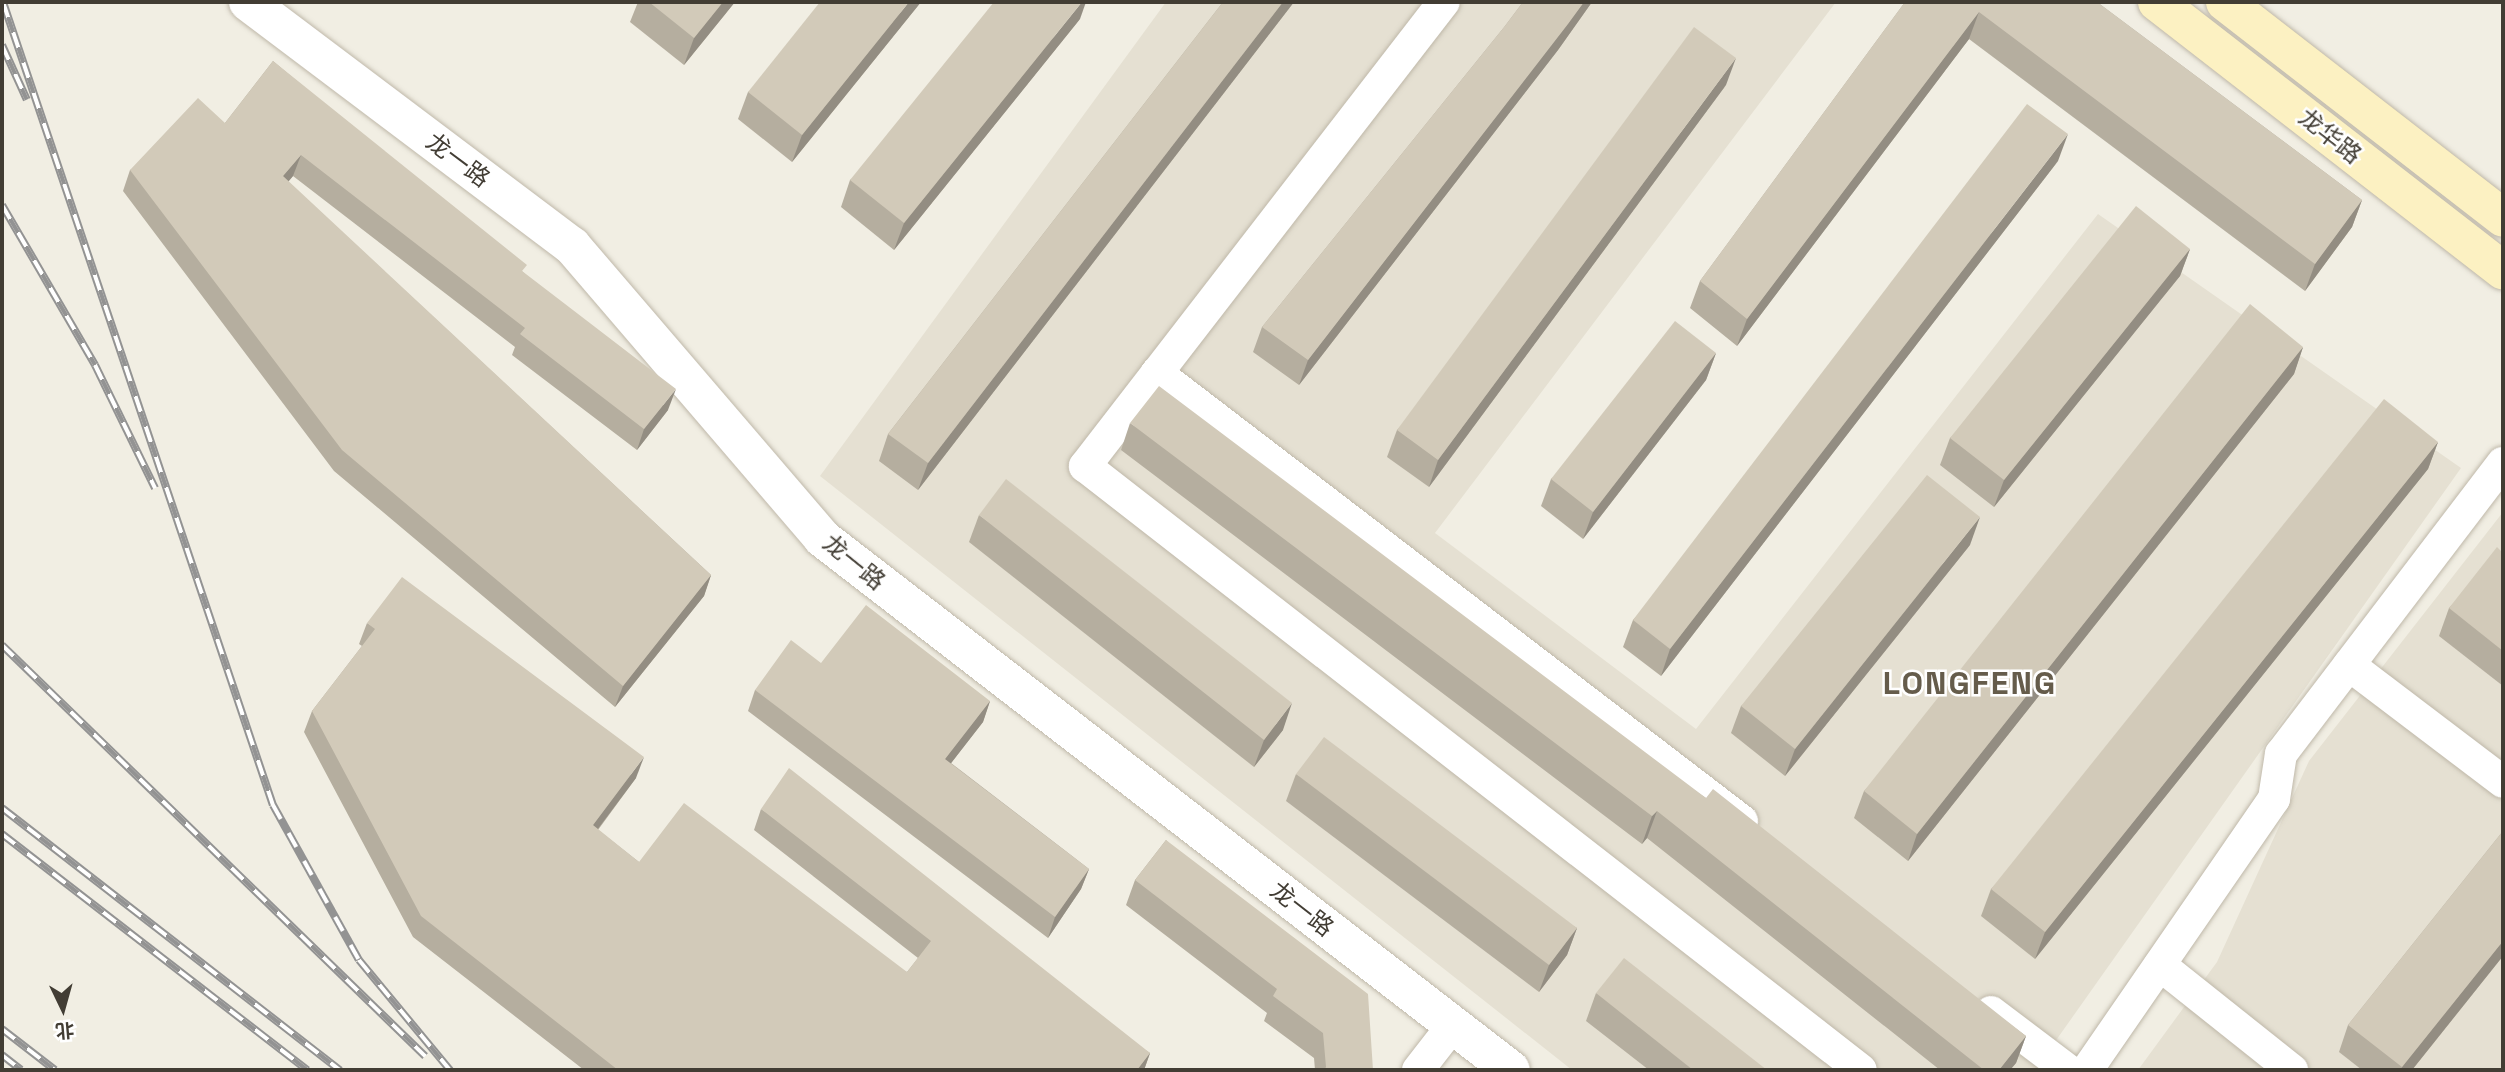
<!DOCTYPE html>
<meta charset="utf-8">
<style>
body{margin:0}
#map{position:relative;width:2505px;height:1072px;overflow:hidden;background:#f1eee3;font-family:"Space Grotesk","Noto Sans SC",sans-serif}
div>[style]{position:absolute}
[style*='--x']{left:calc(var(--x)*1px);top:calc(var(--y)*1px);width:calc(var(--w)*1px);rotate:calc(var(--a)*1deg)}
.residential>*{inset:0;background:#e5e0d2}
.roads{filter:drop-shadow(0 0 2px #bfb8a9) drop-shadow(0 0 2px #bfb8a9)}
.minor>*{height:32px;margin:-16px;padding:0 16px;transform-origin:16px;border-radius:16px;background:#fff}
.tertiary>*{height:38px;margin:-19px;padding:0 19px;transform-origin:19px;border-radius:19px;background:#fff}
.secondary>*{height:38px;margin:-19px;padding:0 19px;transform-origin:19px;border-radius:19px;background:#fcf1c2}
.rail>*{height:8px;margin-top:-4px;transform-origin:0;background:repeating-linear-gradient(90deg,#fff 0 16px,#939393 0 32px);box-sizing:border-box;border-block:2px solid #939393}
.wall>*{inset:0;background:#b5ae9f}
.shaded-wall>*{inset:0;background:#938d82}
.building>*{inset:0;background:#d2cab9}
span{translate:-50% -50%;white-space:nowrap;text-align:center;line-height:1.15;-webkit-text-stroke:5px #fff;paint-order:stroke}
.street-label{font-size:24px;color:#423d34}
.district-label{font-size:32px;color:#655c4b;font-weight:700;letter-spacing:2px}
.frame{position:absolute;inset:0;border:4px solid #423d34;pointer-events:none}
.north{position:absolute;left:28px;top:974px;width:70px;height:70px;-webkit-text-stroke:5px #fff;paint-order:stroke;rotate:175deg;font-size:19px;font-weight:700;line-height:28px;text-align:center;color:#423d34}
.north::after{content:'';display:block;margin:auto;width:24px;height:32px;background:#423d34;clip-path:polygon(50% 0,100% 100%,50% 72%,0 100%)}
</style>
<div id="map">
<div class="residential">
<i style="clip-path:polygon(1166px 2px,1836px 2px,1435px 533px,1696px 729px,2098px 214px,2461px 468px,2035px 1070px,1572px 1070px,820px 476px)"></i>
<i style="clip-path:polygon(2503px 512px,2503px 1070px,2138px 1070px,2217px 962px,2309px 761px)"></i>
</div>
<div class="roads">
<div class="minor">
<i style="--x:1157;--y:373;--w:469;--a:-52.3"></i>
<i style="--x:2349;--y:665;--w:193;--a:37.2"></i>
<i style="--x:1742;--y:821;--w:737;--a:-142.55"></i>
<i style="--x:1157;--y:373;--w:118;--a:127.7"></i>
<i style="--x:1085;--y:466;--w:983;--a:37.9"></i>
<i style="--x:2160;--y:965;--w:169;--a:38.5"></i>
<i style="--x:1991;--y:1012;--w:96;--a:37"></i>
<i style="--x:1418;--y:1070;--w:57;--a:-52.1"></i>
<i style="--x:2087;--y:1070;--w:329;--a:-55.4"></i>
<i style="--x:2274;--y:799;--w:46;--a:-81.2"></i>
<i style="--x:2281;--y:754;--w:366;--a:-52.7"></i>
</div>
<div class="tertiary">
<i style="--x:248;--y:2;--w:406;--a:37"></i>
<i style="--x:572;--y:246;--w:384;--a:49.4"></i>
<i style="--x:822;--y:538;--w:870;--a:37.67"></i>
</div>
<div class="secondary">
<i style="--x:2157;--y:2;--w:438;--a:37.8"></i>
<i style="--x:2225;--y:2;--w:352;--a:37.8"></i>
</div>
</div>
<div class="rail">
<i style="--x:3;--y:2;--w:847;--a:71.42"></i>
<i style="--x:273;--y:805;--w:177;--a:61"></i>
<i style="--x:359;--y:960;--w:143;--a:50.4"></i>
<i style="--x:2;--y:45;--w:60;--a:65.6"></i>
<i style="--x:2;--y:205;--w:185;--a:59.8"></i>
<i style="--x:95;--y:365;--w:137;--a:64"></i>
<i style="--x:2;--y:645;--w:590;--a:44.18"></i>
<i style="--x:2;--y:808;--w:428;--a:37.8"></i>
<i style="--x:2;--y:834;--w:386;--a:37.7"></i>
<i style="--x:2;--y:1029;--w:67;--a:37.7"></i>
<i style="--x:2;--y:1055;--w:24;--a:38"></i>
</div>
<div class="wall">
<i style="clip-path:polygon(638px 2px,735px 2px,684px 65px,630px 22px)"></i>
<i style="clip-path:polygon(921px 2px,792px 162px,738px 119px,748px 92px)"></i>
<i style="clip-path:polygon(1223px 2px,1294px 2px,918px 490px,879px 461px,888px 434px)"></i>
<i style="clip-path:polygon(1523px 2px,1592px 2px,1558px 50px,1299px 385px,1253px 352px,1262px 327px,1505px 26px)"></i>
<i style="clip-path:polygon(1905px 2px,2097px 2px,2362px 200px,2352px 227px,2305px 291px,1969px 39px,1737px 346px,1690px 308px,1700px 281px)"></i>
<i style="clip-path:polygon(1080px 19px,894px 250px,841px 207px,850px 180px)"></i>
<i style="clip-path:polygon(273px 61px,524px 273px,668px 410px,637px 450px,512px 355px,515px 347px,293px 176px,288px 182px,711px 575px,704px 596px,615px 707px,334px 471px,123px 191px,130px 170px,225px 123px)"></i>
<i style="clip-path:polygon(1726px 85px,1429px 487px,1387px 457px,1397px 430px)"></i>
<i style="clip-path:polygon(2058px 161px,1661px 676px,1623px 647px,1633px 620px)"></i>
<i style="clip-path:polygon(2190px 249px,2180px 276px,1994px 507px,1940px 465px,1950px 438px)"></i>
<i style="clip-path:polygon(2303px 347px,2294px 374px,1908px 861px,1854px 818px,1864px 791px)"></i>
<i style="clip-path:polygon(1716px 353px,1706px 380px,1583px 539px,1541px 506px,1551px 479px)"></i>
<i style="clip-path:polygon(1130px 423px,1706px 798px,2026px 1036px,2016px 1063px,2010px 1070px,1940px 1070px,1647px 838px,1642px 844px,1121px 450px)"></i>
<i style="clip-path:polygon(2438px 442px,2428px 469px,2035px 959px,1981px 916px,1991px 889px)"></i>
<i style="clip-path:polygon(979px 515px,1283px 730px,1254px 767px,969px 542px)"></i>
<i style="clip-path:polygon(1970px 545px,1785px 776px,1731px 733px,1741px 706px)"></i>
<i style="clip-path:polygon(2503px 553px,2503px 686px,2439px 636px,2449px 608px)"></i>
<i style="clip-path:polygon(367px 623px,636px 778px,598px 830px,639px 862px,907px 972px,918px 958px,754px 830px,761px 809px,1150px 1053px,1144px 1070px,584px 1070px,413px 937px,304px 732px,312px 711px,362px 646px,359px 644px)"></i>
<i style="clip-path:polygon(755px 690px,990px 701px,983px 722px,951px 763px,1089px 869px,1081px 889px,1048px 938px,748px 711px)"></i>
<i style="clip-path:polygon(1296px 774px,1577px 928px,1567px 955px,1539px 992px,1286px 801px)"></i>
<i style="clip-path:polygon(2503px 831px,2503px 956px,2412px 1070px,2362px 1070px,2339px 1052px,2348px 1025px)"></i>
<i style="clip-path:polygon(1166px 840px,1373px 1070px,1315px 1070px,1314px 1058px,1264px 1021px,1267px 1013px,1126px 905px,1135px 880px)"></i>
<i style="clip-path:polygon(1596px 993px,1767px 1070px,1649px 1070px,1586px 1021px)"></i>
</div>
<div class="shaded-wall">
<i style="clip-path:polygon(723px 2px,735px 2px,684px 65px,694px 38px)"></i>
<i style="clip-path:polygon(909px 2px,921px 2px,792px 162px,802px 135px)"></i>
<i style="clip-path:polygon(1082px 2px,1086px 2px,1080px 19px,894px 250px,904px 223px)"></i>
<i style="clip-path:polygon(1283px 2px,1294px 2px,918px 490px,928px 463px)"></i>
<i style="clip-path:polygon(1584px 2px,1592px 2px,1558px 50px,1299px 385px,1308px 360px)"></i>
<i style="clip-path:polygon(1979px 12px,1969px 39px,1737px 346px,1747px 319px)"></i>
<i style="clip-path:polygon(1736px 58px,1726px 85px,1429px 487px,1438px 460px)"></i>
<i style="clip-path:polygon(2068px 134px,2058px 161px,1661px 676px,1670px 649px)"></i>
<i style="clip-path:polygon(301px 155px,293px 176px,275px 197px,283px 176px)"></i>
<i style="clip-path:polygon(2362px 200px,2352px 227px,2305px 291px,2315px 264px)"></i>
<i style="clip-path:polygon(2190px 249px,2180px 276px,1994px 507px,2004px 480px)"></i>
<i style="clip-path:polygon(2303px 347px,2294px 374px,1908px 861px,1917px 834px)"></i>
<i style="clip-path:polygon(1716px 353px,1706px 380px,1583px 539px,1593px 512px)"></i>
<i style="clip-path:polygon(676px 389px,668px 410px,637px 450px,644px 429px)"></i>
<i style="clip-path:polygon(2438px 442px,2428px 469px,2035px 959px,2045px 932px)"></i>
<i style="clip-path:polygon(1980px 517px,1970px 545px,1785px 776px,1795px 749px)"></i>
<i style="clip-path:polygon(711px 575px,704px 596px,615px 707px,623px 686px)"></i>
<i style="clip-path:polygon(990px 701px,983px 722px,938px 780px,945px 759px)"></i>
<i style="clip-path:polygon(1292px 703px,1283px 730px,1254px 767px,1264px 740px)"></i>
<i style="clip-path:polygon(644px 757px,636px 778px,585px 846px,593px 825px)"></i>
<i style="clip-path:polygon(1657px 811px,1647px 838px,1642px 844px,1652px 816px)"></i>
<i style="clip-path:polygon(1089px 869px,1081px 889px,1048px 938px,1055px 917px)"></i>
<i style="clip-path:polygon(1577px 928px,1567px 955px,1539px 992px,1549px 965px)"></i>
<i style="clip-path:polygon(2503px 941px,2503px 956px,2412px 1070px,2401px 1070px,2402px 1067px)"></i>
<i style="clip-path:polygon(2026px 1036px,2016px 1063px,2010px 1070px,1999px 1070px)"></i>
<i style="clip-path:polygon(1150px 1053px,1144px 1070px,1137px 1070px)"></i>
</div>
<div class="building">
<i style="clip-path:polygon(649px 2px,723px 2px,694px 38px)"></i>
<i style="clip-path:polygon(820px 2px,909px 2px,802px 135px,748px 92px)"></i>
<i style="clip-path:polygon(994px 2px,1082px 2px,904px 223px,850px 180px)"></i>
<i style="clip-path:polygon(1223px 2px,1283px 2px,928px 463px,888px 434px)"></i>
<i style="clip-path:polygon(1523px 2px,1584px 2px,1568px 24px,1308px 360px,1262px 327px,1505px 26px)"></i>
<i style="clip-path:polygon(1905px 2px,2097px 2px,2362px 200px,2315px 264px,1979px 12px,1747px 319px,1700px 281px)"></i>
<i style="clip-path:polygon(1694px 27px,1736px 58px,1438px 460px,1397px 430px)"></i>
<i style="clip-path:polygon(273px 61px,527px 265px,522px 271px,676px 389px,644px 429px,520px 334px,525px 328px,301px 155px,283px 176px,711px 575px,623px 686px,342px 450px,130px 170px,198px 98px,225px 123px)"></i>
<i style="clip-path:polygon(2027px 104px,2068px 134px,1670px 649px,1633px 620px)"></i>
<i style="clip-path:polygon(2136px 206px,2190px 249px,2004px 480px,1950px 438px)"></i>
<i style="clip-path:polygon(2250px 304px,2303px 347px,1917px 834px,1864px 791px)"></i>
<i style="clip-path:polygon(1675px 321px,1716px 353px,1593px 512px,1551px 479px)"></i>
<i style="clip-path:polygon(1159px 386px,1706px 798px,1713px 789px,2026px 1036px,1999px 1070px,1984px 1070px,1657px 811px,1652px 816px,1130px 423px)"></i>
<i style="clip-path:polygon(2384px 399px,2438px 442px,2045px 932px,1991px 889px)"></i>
<i style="clip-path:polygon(1927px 475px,1980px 517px,1795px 749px,1741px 706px)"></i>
<i style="clip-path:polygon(1006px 479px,1292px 703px,1264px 740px,979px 515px)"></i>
<i style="clip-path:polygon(2497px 547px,2503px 553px,2503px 651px,2449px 608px)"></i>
<i style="clip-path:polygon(402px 577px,644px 757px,593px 825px,639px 862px,684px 803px,907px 972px,931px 941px,761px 809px,789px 768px,1150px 1053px,1137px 1070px,618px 1070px,421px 916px,312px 711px,375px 629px,367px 623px)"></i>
<i style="clip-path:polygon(866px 605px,990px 701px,945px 759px,1089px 869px,1055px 917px,755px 690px,791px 640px,821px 663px)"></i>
<i style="clip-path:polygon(1324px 737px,1577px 928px,1549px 965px,1296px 774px)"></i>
<i style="clip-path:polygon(2503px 831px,2503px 941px,2402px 1067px,2348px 1025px)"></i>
<i style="clip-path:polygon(1166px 840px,1368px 994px,1373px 1070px,1324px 1070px,1326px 1067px,1323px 1033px,1273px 996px,1277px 989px,1135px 880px)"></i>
<i style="clip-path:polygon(1624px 958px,1767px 1070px,1693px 1070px,1596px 993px)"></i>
</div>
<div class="street-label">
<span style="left:2330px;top:136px;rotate:38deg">龙华路</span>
<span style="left:458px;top:160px;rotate:37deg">龙一路</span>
<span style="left:854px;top:562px;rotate:39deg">龙一路</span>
<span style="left:1302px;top:909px;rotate:38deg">龙一路</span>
</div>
<div class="district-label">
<span style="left:1970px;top:683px">LONGFENG</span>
</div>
<div class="frame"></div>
<div class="north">北</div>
</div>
